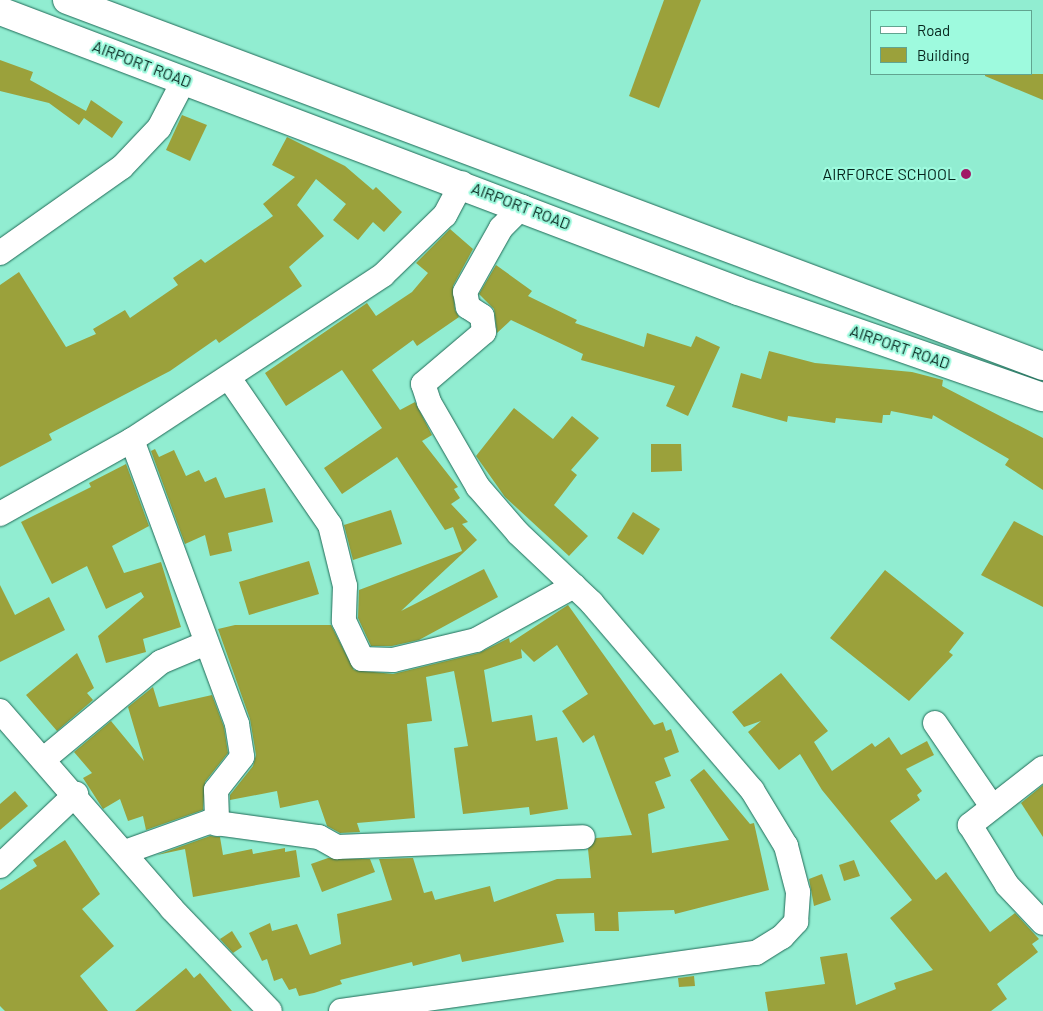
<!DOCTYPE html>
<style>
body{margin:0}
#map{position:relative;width:1043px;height:1011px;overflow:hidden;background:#91edd1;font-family:Barlow,sans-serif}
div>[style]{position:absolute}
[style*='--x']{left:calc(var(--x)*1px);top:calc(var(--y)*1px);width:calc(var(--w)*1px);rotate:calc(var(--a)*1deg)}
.building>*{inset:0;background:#9ba13b}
.roads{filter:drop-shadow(0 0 1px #206a57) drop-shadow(0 0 1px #206a57)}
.minor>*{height:24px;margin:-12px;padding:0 12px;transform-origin:12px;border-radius:12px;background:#fff}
.major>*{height:28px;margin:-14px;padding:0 14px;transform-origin:14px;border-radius:14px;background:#fff}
.dots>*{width:14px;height:14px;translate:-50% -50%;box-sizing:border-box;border:2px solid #9efade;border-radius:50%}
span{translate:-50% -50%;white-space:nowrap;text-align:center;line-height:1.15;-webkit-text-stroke:4.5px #9efade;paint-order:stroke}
.street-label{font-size:16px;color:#05231b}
.poi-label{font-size:16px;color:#05231b}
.right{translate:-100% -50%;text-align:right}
.legend{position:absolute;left:870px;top:10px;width:162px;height:65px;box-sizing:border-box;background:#9efade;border:1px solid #61a490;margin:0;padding:6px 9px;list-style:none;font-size:15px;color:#05231b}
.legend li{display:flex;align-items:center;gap:10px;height:25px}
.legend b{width:25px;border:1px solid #61a490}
</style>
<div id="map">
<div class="building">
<i style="clip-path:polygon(664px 0,701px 0,659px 108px,629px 96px)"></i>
<i style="clip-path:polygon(0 60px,33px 72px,30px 80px,86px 111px,91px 100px,123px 122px,112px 138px,84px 118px,79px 125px,49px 103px,0 91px)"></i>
<i style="clip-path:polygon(985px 74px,1043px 74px,1043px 100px,985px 76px)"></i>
<i style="clip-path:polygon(182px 115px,207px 125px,190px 161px,166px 150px)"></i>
<i style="clip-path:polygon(287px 137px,345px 166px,373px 190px,376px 187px,402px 212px,384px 232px,373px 222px,358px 240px,333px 220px,346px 204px,316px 179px,297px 205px,324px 236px,289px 267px,302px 286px,219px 343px,216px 339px,170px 371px,49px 434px,52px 440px,0 467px,0 285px,19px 272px,66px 347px,96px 334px,93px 329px,125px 310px,130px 318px,178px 285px,173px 278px,201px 259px,205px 263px,273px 216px,263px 204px,295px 177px,272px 165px)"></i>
<i style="clip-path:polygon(450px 229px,473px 249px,453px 286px,455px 310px,459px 317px,417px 346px,413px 340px,372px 370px,400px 410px,415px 402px,432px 435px,422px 441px,458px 487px,454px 489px,460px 498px,451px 504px,468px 522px,462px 524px,477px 540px,401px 611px,484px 569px,498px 597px,419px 640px,392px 646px,371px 646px,358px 618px,359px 590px,462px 551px,453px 527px,445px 530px,397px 457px,342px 494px,324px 468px,382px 428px,342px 370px,286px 406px,265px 373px,367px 303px,376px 316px,412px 292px,428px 273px,416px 263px)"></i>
<i style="clip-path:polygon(496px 265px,532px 291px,528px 296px,577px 320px,575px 323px,644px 347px,647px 333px,691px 347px,696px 336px,720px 347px,688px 416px,666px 406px,675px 386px,581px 360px,583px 354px,511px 320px,497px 333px,494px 309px,479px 294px)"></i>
<i style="clip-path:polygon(769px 351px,815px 363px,912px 372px,943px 380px,942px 386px,1043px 438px,1043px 490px,1005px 465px,1009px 459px,933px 415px,932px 419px,891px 411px,890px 415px,883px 415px,882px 423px,836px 418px,835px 423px,788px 416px,787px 422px,732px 407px,741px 373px,761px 379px)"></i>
<i style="clip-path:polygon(514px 408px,553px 439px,572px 416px,599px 438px,571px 470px,577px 475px,554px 505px,588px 536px,569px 556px,505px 497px,476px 456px)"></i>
<i style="clip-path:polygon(651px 444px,681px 444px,682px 471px,651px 472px)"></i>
<i style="clip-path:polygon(155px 449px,159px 457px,174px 450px,186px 476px,199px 470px,205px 482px,216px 477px,225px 498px,265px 488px,273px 522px,228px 533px,232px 551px,210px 556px,205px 535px,185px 544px,151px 451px)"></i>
<i style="clip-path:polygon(126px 464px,149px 526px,112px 546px,124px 573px,161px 562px,181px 627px,143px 639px,146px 652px,106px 663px,98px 636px,144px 597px,141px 592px,106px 609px,87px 566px,52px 584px,21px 522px,91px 487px,89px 483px)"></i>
<i style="clip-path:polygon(391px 510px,402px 544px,353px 560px,344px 525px)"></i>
<i style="clip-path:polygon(633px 512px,660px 529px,643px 555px,617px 538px)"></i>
<i style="clip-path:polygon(1014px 521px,1043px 536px,1043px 607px,981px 575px)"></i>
<i style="clip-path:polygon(309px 561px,319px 594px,249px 615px,239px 582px)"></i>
<i style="clip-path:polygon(885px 570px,964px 633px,949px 652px,953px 655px,909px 701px,830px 638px)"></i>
<i style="clip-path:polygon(0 585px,15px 615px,49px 597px,65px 630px,0 662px)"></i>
<i style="clip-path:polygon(568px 605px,654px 725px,663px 722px,666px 731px,671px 729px,679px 752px,664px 758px,671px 776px,655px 782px,665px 808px,648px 814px,652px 853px,729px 840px,690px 780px,704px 769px,750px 824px,754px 823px,769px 890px,675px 914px,674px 910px,618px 912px,619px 931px,595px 931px,594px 913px,556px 914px,564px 942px,462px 962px,460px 954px,413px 966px,412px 962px,340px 980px,342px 984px,314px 993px,299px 996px,296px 988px,289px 990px,282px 978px,274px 981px,267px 959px,262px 961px,249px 933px,270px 923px,272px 931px,297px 924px,310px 955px,341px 944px,337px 914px,392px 900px,379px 859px,413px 858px,424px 893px,432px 891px,435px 900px,490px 886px,494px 902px,557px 879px,591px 878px,588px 849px,596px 838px,632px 835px,594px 735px,583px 743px,562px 711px,588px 694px,557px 645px,534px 662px,521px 649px,522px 658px,484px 670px,492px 722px,532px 715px,536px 741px,557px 737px,568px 809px,530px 815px,529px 807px,463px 814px,454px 748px,468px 746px,454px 671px,426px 677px,432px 721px,407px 724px,415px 818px,357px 823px,360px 832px,340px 833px,327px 826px,318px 800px,280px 808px,277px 791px,230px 800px,230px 795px,253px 766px,256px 755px,250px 719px,218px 629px,235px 625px,331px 625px,354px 670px,393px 674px,479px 653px,509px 638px,510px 643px)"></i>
<i style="clip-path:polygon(77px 653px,94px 688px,87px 693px,93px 700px,57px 731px,26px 695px)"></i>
<i style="clip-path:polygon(781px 673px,828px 731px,814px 742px,832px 771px,872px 743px,875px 747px,889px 737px,901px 755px,927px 741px,934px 755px,906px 769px,922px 791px,917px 795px,920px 800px,890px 821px,936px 880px,946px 872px,990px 932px,1015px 913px,1039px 939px,1032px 944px,1038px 952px,997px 984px,1007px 999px,991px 1011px,768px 1011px,765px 992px,825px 984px,820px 957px,847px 953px,856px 1005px,896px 989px,894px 983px,933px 970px,890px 918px,912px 900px,822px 790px,800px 754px,779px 770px,748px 732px,761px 721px,744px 727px,732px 712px)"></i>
<i style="clip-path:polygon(153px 687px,159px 707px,212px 695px,224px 727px,228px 753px,205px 782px,203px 810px,146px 830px,143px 816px,128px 821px,120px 799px,103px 809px,83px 778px,92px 773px,74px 752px,111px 721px,144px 761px,128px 707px)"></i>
<i style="clip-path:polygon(1043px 785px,1043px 837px,1021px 803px)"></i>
<i style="clip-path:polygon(15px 791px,28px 806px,0 830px,0 804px)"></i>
<i style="clip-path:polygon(210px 836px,220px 837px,223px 855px,252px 849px,253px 854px,285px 848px,285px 852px,296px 850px,300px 877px,193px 897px,185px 849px,157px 855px)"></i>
<i style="clip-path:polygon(65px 840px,100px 894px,82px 909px,114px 946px,80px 976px,108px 1011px,5px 1011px,0 1006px,0 890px,37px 866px,33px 860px)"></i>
<i style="clip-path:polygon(328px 858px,370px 859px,375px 872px,322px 892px,311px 864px)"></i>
<i style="clip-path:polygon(854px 860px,860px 876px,844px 881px,839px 865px)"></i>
<i style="clip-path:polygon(822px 874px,831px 900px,814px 906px,809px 879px)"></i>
<i style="clip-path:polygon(232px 931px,242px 947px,233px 953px,220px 939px)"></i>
<i style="clip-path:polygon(186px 968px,194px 978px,200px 973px,232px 1011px,135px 1011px)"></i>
<i style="clip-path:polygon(694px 976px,695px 986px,679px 987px,678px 978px)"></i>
</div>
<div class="roads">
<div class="minor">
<i style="--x:0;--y:253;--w:149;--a:-35.2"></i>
<i style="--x:122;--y:167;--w:54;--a:-46.5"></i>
<i style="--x:159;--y:128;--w:54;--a:-62.5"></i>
<i style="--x:229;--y:378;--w:178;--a:55.5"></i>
<i style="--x:330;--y:525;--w:63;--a:76.2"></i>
<i style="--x:345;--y:586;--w:35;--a:92"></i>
<i style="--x:344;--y:621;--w:42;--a:64.7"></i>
<i style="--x:362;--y:659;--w:31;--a:2"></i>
<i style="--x:393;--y:660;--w:85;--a:-13.5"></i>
<i style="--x:476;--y:640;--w:112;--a:-28.9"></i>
<i style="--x:132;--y:440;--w:303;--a:69.7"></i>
<i style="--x:237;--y:724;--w:33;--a:81"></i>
<i style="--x:242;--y:757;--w:42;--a:128.2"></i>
<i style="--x:216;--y:790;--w:34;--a:88"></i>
<i style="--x:0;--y:514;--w:151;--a:-29.3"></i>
<i style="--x:132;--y:440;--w:300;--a:-33.3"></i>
<i style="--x:383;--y:275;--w:86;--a:-44.1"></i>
<i style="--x:445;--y:215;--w:36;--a:-62"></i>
<i style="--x:0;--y:711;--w:262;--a:49"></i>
<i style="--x:172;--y:909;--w:141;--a:46.1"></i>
<i style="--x:935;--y:723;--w:99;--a:55.7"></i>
<i style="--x:44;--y:759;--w:152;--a:-39.7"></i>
<i style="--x:161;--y:662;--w:49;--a:-22.9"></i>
<i style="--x:1043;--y:768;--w:93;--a:142"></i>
<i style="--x:970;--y:825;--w:70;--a:58.3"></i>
<i style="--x:1007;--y:885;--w:52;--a:46.5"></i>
<i style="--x:125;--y:852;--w:89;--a:-19.7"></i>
<i style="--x:209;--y:822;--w:111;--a:7.8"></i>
<i style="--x:319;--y:837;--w:21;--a:29"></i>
<i style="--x:337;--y:847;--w:246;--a:-2.3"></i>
<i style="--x:0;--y:866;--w:105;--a:-43.5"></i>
<i style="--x:341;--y:1011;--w:419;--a:-8"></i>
<i style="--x:756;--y:953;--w:31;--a:-32"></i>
<i style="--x:782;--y:937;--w:21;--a:-47"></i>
<i style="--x:796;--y:922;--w:30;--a:-86"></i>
<i style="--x:798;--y:892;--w:48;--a:-104.6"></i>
<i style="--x:786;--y:846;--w:66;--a:-121.3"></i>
<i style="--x:752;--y:790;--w:246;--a:-130.6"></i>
<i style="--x:592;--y:603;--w:102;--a:-136.6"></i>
<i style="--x:518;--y:533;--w:61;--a:-131"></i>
<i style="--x:478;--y:487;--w:98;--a:-120"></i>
<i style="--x:429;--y:402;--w:19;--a:-108"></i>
<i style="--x:423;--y:384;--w:80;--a:-40.4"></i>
<i style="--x:484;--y:332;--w:16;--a:-97"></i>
<i style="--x:482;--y:316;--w:17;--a:-147"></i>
<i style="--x:468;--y:307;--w:15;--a:-101"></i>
<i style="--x:465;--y:292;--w:73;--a:-60.6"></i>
<i style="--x:501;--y:228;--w:30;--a:-45"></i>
</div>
<div class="major">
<i style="--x:67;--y:0;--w:1042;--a:20.56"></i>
<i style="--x:0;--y:11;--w:789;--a:20.78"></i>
<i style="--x:738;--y:291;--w:323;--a:19.2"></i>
</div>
</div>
<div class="dots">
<i style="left:966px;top:174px;background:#a11966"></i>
</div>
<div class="street-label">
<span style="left:142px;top:64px;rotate:21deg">AIRPORT ROAD</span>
<span style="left:521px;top:206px;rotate:21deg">AIRPORT ROAD</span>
<span style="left:900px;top:347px;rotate:19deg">AIRPORT ROAD</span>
</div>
<div class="poi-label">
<span class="right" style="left:956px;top:174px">AIRFORCE SCHOOL</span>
</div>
<ul class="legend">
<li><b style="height:6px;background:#fff"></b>Road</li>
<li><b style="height:14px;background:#9ba13b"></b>Building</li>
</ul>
</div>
